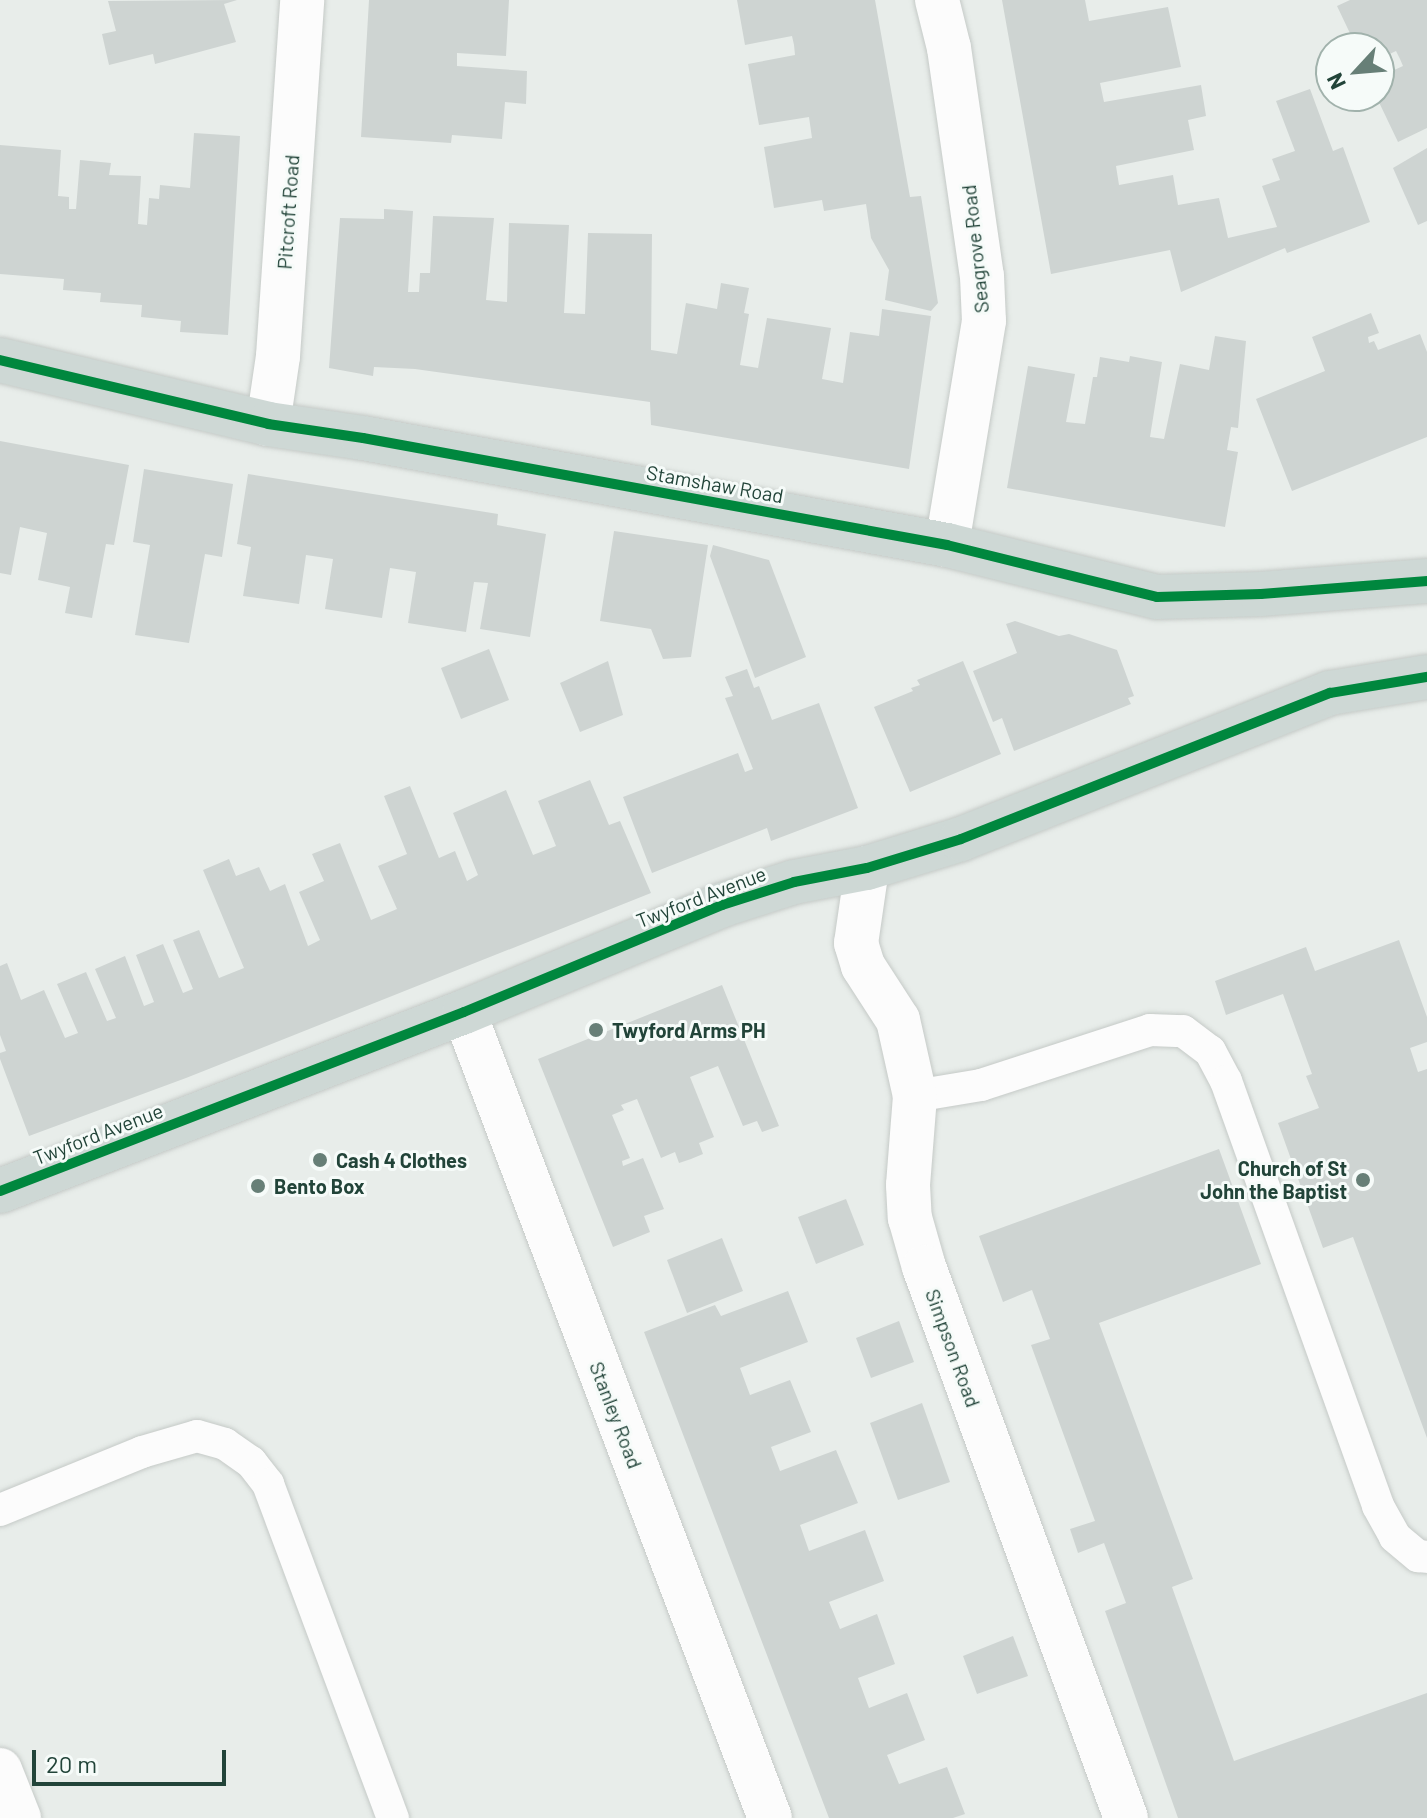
<!DOCTYPE html>
<style>
body{margin:0}
#map{position:relative;width:1427px;height:1818px;overflow:hidden;background:#e8edea;font-family:Barlow,sans-serif}
div>[style]{position:absolute}
[style*='--x']{left:calc(var(--x)*1px);top:calc(var(--y)*1px);width:calc(var(--w)*1px);rotate:calc(var(--a)*1deg)}
.building>*{inset:0;background:#ced4d2}
.roads{filter:drop-shadow(0 0 2px #c5cac7) drop-shadow(0 0 2px #c5cac7)}
.lane>*{height:32px;margin:-16px;padding:0 16px;transform-origin:16px;border-radius:16px;background:#fcfcfc}
.street>*{height:44px;margin:-22px;padding:0 22px;transform-origin:22px;border-radius:22px;background:#fcfcfc}
.primary>*{height:44px;margin:-22px;padding:0 22px;transform-origin:22px;border-radius:22px;background:#ced8d5}
.cycleway>*{height:10px;margin:-5px;padding:0 5px;transform-origin:5px;border-radius:5px;background:#00873e}
.dots>*{width:22px;height:22px;translate:-50% -50%;box-sizing:border-box;border:4px solid #f6fbf9;border-radius:50%}
span{translate:-50% -50%;white-space:nowrap;text-align:center;line-height:1.15;-webkit-text-stroke:6px #f6fbf9;paint-order:stroke}
.street-label{font-size:20px;color:#224439}
.poi-label{font-size:20px;color:#224439;font-weight:700}
.left{translate:0 -50%;text-align:left}
.right{translate:-100% -50%;text-align:right}
.north{position:absolute;left:1315px;top:32px;width:80px;height:80px;box-sizing:border-box;background:#f6fbf9;border:2px solid #a1b2ac;border-radius:50%;rotate:244deg;font-size:22px;font-weight:700;line-height:32px;text-align:center;color:#224439}
.north::after{content:'';display:block;margin:auto;width:28px;height:36px;background:#677f77;clip-path:polygon(50% 0,100% 100%,50% 72%,0 100%)}
.scale{position:absolute;left:32px;top:1750px;width:194px;height:36px;box-sizing:border-box;border:4px solid #224439;border-top:0;padding-left:10px;font-size:24px;line-height:28px;white-space:nowrap;color:#224439;-webkit-text-stroke:6px #f6fbf9;paint-order:stroke}
</style>
<div id="map">
<div class="building">
<i style="clip-path:polygon(237px 0,224px 4px,236px 42px,155px 64px,153px 54px,109px 65px,102px 34px,116px 31px,108px 1px)"></i>
<i style="clip-path:polygon(369px 0,509px 0,506px 56px,457px 53px,457px 66px,527px 71px,526px 104px,505px 102px,502px 139px,452px 135px,451px 143px,361px 137px)"></i>
<i style="clip-path:polygon(737px 0,875px 0,910px 197px,921px 196px,938px 303px,931px 311px,885px 300px,889px 270px,871px 238px,866px 204px,824px 211px,822px 200px,774px 208px,764px 147px,812px 138px,809px 117px,759px 125px,748px 64px,795px 55px,794px 45px,792px 36px,745px 45px)"></i>
<i style="clip-path:polygon(1002px 0,1085px 0,1089px 21px,1168px 7px,1181px 67px,1100px 83px,1104px 102px,1201px 85px,1206px 116px,1188px 120px,1194px 150px,1116px 166px,1119px 185px,1173px 175px,1178px 205px,1219px 198px,1228px 238px,1277px 227px,1262px 186px,1280px 180px,1272px 159px,1295px 151px,1276px 101px,1310px 89px,1333px 151px,1343px 147px,1370px 222px,1287px 253px,1285px 248px,1181px 292px,1170px 250px,1051px 274px)"></i>
<i style="clip-path:polygon(1350px 0,1427px 0,1427px 128px,1398px 142px,1376px 96px,1379px 96px,1379px 77px,1403px 66px,1400px 59px,1396px 51px,1379px 59px,1379px 48px,1357px 48px,1337px 6px)"></i>
<i style="clip-path:polygon(194px 133px,240px 136px,228px 335px,180px 332px,181px 321px,141px 317px,142px 305px,100px 302px,101px 293px,63px 290px,64px 279px,0 274px,0 145px,61px 150px,58px 196px,69px 197px,69px 209px,76px 209px,80px 160px,111px 163px,109px 175px,141px 176px,138px 224px,147px 225px,149px 198px,159px 199px,160px 185px,190px 188px)"></i>
<i style="clip-path:polygon(1427px 148px,1427px 221px,1418px 225px,1393px 168px)"></i>
<i style="clip-path:polygon(384px 209px,413px 211px,408px 292px,419px 292px,420px 273px,430px 273px,433px 216px,494px 218px,486px 300px,507px 302px,509px 223px,569px 225px,564px 313px,585px 314px,588px 233px,652px 234px,651px 350px,677px 354px,686px 303px,717px 309px,721px 283px,749px 288px,744px 313px,749px 314px,740px 365px,758px 368px,767px 318px,831px 328px,822px 379px,843px 383px,850px 332px,879px 336px,882px 309px,931px 316px,909px 469px,651px 425px,650px 402px,415px 369px,374px 367px,373px 376px,329px 368px,340px 218px,384px 219px)"></i>
<i style="clip-path:polygon(1371px 313px,1379px 333px,1368px 337px,1369px 343px,1374px 341px,1378px 350px,1420px 334px,1427px 352px,1427px 437px,1292px 491px,1256px 399px,1325px 371px,1312px 337px)"></i>
<i style="clip-path:polygon(1215px 336px,1246px 341px,1238px 428px,1231px 427px,1227px 450px,1238px 452px,1225px 527px,1007px 488px,1028px 366px,1075px 374px,1066px 422px,1085px 424px,1093px 377px,1097px 377px,1100px 357px,1129px 362px,1130px 356px,1162px 362px,1150px 437px,1164px 439px,1180px 364px,1209px 370px)"></i>
<i style="clip-path:polygon(0 441px,129px 465px,114px 545px,106px 544px,92px 618px,65px 613px,70px 587px,38px 580px,47px 533px,20px 527px,11px 575px,0 573px)"></i>
<i style="clip-path:polygon(144px 469px,233px 484px,222px 557px,205px 554px,189px 643px,135px 635px,150px 545px,133px 542px)"></i>
<i style="clip-path:polygon(248px 474px,498px 514px,497px 525px,546px 534px,530px 637px,480px 629px,488px 583px,474px 582px,466px 632px,408px 623px,416px 572px,390px 568px,382px 618px,325px 609px,333px 559px,306px 555px,299px 604px,243px 596px,251px 547px,237px 544px)"></i>
<i style="clip-path:polygon(614px 531px,708px 545px,691px 657px,663px 659px,651px 629px,600px 621px)"></i>
<i style="clip-path:polygon(713px 545px,769px 560px,806px 657px,755px 678px,710px 556px)"></i>
<i style="clip-path:polygon(1015px 621px,1059px 636px,1069px 634px,1117px 650px,1134px 696px,1128px 698px,1131px 704px,1014px 751px,1002px 718px,993px 722px,973px 671px,1017px 653px,1006px 624px)"></i>
<i style="clip-path:polygon(489px 649px,509px 700px,461px 719px,441px 668px)"></i>
<i style="clip-path:polygon(608px 661px,623px 715px,580px 732px,560px 683px)"></i>
<i style="clip-path:polygon(963px 661px,1001px 754px,910px 792px,874px 707px,913px 691px,911px 688px,920px 685px,917px 680px)"></i>
<i style="clip-path:polygon(747px 669px,754px 688px,759px 686px,772px 720px,819px 703px,858px 808px,771px 841px,767px 828px,652px 873px,623px 797px,738px 753px,745px 772px,753px 769px,725px 698px,733px 696px,725px 677px)"></i>
<i style="clip-path:polygon(590px 780px,609px 825px,620px 821px,651px 893px,186px 1078px,29px 1136px,0 1059px,0 1053px,6px 1051px,0 1035px,0 966px,7px 963px,21px 1000px,44px 990px,65px 1038px,78px 1033px,57px 984px,86px 972px,107px 1021px,116px 1018px,95px 969px,125px 956px,144px 1006px,154px 1002px,136px 955px,163px 944px,183px 993px,193px 989px,173px 940px,199px 930px,219px 978px,244px 968px,203px 870px,229px 859px,236px 876px,259px 867px,270px 891px,285px 884px,308px 946px,320px 940px,299px 892px,324px 881px,312px 854px,340px 843px,371px 920px,397px 909px,378px 866px,407px 854px,384px 796px,410px 786px,439px 858px,455px 851px,467px 881px,478px 875px,453px 813px,506px 790px,533px 855px,556px 846px,538px 801px)"></i>
<i style="clip-path:polygon(1399px 940px,1427px 1017px,1427px 1042px,1410px 1048px,1418px 1072px,1427px 1069px,1427px 1438px,1353px 1237px,1323px 1248px,1278px 1123px,1319px 1108px,1306px 1076px,1312px 1074px,1283px 994px,1226px 1015px,1215px 981px,1306px 947px,1315px 971px)"></i>
<i style="clip-path:polygon(722px 985px,779px 1126px,762px 1132px,757px 1121px,743px 1126px,718px 1066px,690px 1077px,714px 1137px,699px 1143px,703px 1154px,691px 1159px,679px 1163px,675px 1152px,661px 1158px,637px 1099px,621px 1105px,624px 1110px,612px 1115px,630px 1158px,622px 1161px,623px 1166px,643px 1158px,664px 1209px,644px 1216px,650px 1232px,613px 1247px,538px 1059px)"></i>
<i style="clip-path:polygon(1219px 1149px,1261px 1264px,1099px 1323px,1193px 1579px,1172px 1587px,1234px 1761px,1427px 1693px,1427px 1818px,1178px 1818px,1105px 1611px,1126px 1603px,1104px 1543px,1078px 1553px,1070px 1529px,1095px 1521px,1031px 1345px,1050px 1339px,1032px 1290px,1003px 1302px,979px 1236px)"></i>
<i style="clip-path:polygon(846px 1199px,864px 1245px,816px 1264px,798px 1217px)"></i>
<i style="clip-path:polygon(722px 1238px,743px 1291px,687px 1313px,667px 1260px)"></i>
<i style="clip-path:polygon(788px 1291px,808px 1342px,740px 1368px,750px 1395px,790px 1380px,811px 1432px,771px 1447px,780px 1471px,836px 1450px,858px 1503px,800px 1525px,809px 1551px,865px 1530px,884px 1581px,829px 1602px,840px 1629px,877px 1614px,895px 1664px,858px 1678px,869px 1708px,907px 1693px,925px 1740px,887px 1755px,899px 1784px,947px 1767px,965px 1814px,953px 1818px,829px 1818px,644px 1332px,715px 1305px,721px 1316px)"></i>
<i style="clip-path:polygon(899px 1321px,914px 1362px,871px 1378px,856px 1338px)"></i>
<i style="clip-path:polygon(922px 1403px,950px 1482px,898px 1500px,870px 1423px)"></i>
<i style="clip-path:polygon(1013px 1636px,1028px 1676px,977px 1694px,963px 1656px)"></i>
</div>
<div class="roads">
<div class="lane">
<i style="--x:915;--y:1096;--w:67;--a:-9.5"></i>
<i style="--x:981;--y:1085;--w:178;--a:-18"></i>
<i style="--x:1150;--y:1030;--w:33;--a:2"></i>
<i style="--x:1183;--y:1031;--w:34;--a:37"></i>
<i style="--x:1210;--y:1051;--w:34;--a:62"></i>
<i style="--x:1226;--y:1081;--w:451;--a:70.3"></i>
<i style="--x:1378;--y:1506;--w:35;--a:61"></i>
<i style="--x:1395;--y:1537;--w:30;--a:40"></i>
<i style="--x:1418;--y:1556;--w:9;--a:6"></i>
<i style="--x:0;--y:1510;--w:153;--a:-22.2"></i>
<i style="--x:142;--y:1452;--w:57;--a:-16.2"></i>
<i style="--x:197;--y:1436;--w:29;--a:16"></i>
<i style="--x:225;--y:1444;--w:32;--a:35"></i>
<i style="--x:251;--y:1462;--w:28;--a:52"></i>
<i style="--x:268;--y:1484;--w:357;--a:69.5"></i>
</div>
<div class="street">
<i style="--x:937;--y:0;--w:49;--a:76"></i>
<i style="--x:949;--y:48;--w:230;--a:81.8"></i>
<i style="--x:982;--y:276;--w:45;--a:87.5"></i>
<i style="--x:984;--y:321;--w:227;--a:99.4"></i>
<i style="--x:268;--y:424;--w:69;--a:-81.6"></i>
<i style="--x:278;--y:356;--w:357;--a:-86.1"></i>
<i style="--x:867;--y:868;--w:76;--a:98.3"></i>
<i style="--x:856;--y:943;--w:24;--a:73"></i>
<i style="--x:863;--y:966;--w:64;--a:57.1"></i>
<i style="--x:898;--y:1020;--w:78;--a:77.4"></i>
<i style="--x:915;--y:1096;--w:89;--a:94.5"></i>
<i style="--x:908;--y:1185;--w:33;--a:87"></i>
<i style="--x:910;--y:1218;--w:51;--a:74.1"></i>
<i style="--x:924;--y:1267;--w:587;--a:69.87"></i>
<i style="--x:464;--y:1012;--w:862;--a:69.21"></i>
<i style="--x:0;--y:1770;--w:52;--a:68.4"></i>
</div>
<div class="primary">
<i style="--x:0;--y:360;--w:276;--a:13.4"></i>
<i style="--x:268;--y:424;--w:96;--a:8.4"></i>
<i style="--x:363;--y:438;--w:594;--a:10.38"></i>
<i style="--x:947;--y:545;--w:216;--a:13.9"></i>
<i style="--x:1157;--y:597;--w:104;--a:-1.7"></i>
<i style="--x:1261;--y:594;--w:167;--a:-4.5"></i>
<i style="--x:0;--y:1191;--w:497;--a:-21.1"></i>
<i style="--x:464;--y:1012;--w:279;--a:-22.5"></i>
<i style="--x:722;--y:905;--w:76;--a:-17.7"></i>
<i style="--x:794;--y:882;--w:74;--a:-10.9"></i>
<i style="--x:867;--y:868;--w:98;--a:-17.1"></i>
<i style="--x:961;--y:839;--w:397;--a:-21.6"></i>
<i style="--x:1330;--y:693;--w:98;--a:-9.4"></i>
</div>
</div>
<div class="cycleway">
<i style="--x:0;--y:360;--w:276;--a:13.4"></i>
<i style="--x:268;--y:424;--w:96;--a:8.4"></i>
<i style="--x:363;--y:438;--w:594;--a:10.38"></i>
<i style="--x:947;--y:545;--w:216;--a:13.9"></i>
<i style="--x:1157;--y:597;--w:104;--a:-1.7"></i>
<i style="--x:1261;--y:594;--w:167;--a:-4.5"></i>
<i style="--x:0;--y:1191;--w:497;--a:-21.1"></i>
<i style="--x:464;--y:1012;--w:279;--a:-22.5"></i>
<i style="--x:722;--y:905;--w:76;--a:-17.7"></i>
<i style="--x:794;--y:882;--w:74;--a:-10.9"></i>
<i style="--x:867;--y:868;--w:98;--a:-17.1"></i>
<i style="--x:961;--y:839;--w:397;--a:-21.6"></i>
<i style="--x:1330;--y:693;--w:98;--a:-9.4"></i>
</div>
<div class="dots">
<i style="left:596px;top:1030px;background:#677f77"></i>
<i style="left:320px;top:1160px;background:#677f77"></i>
<i style="left:1363px;top:1180px;background:#677f77"></i>
<i style="left:258px;top:1186px;background:#677f77"></i>
</div>
<div class="street-label">
<span style="left:288px;top:212px;rotate:-86deg">Pitcroft Road</span>
<span style="left:975px;top:249px;rotate:-96deg">Seagrove Road</span>
<span style="left:715px;top:484px;rotate:10deg">Stamshaw Road</span>
<span style="left:701px;top:897px;rotate:-21deg">Twyford Avenue</span>
<span style="left:98px;top:1134px;rotate:-21deg">Twyford Avenue</span>
<span style="left:953px;top:1348px;rotate:70deg">Simpson Road</span>
<span style="left:616px;top:1415px;rotate:69deg">Stanley Road</span>
</div>
<div class="poi-label">
<span class="left" style="left:612px;top:1030px">Twyford Arms PH</span>
<span class="left" style="left:336px;top:1160px">Cash 4 Clothes</span>
<span class="right" style="left:1347px;top:1180px">Church of St<br>John the Baptist</span>
<span class="left" style="left:274px;top:1186px">Bento Box</span>
</div>
<div class="north">N</div>
<div class="scale">20 m</div>
</div>
